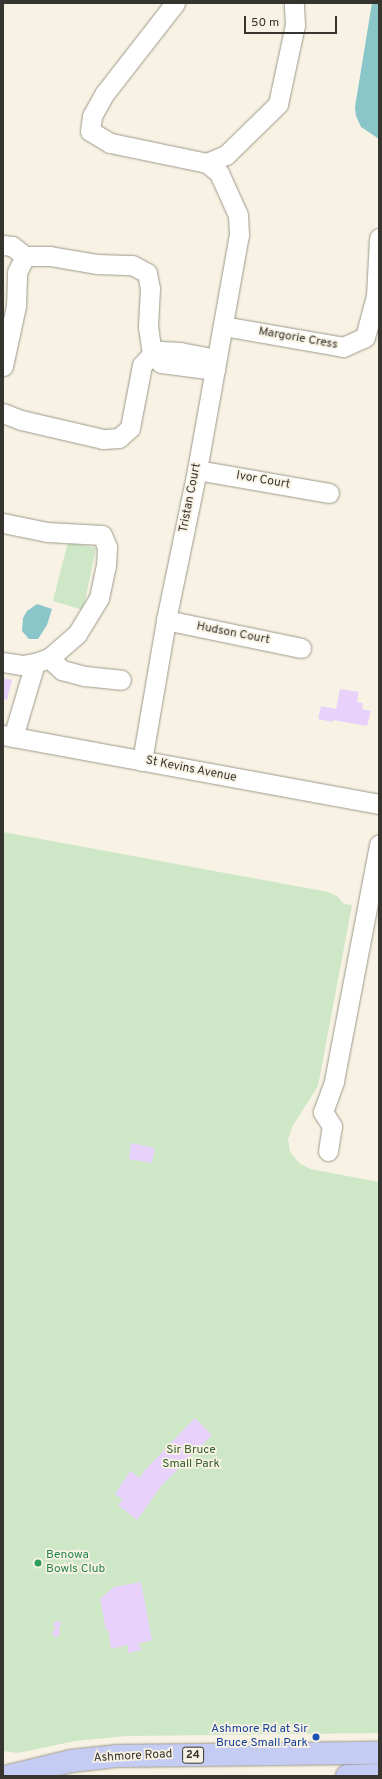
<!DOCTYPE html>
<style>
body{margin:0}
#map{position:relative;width:382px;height:1779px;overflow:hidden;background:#f7f2e3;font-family:Overpass,sans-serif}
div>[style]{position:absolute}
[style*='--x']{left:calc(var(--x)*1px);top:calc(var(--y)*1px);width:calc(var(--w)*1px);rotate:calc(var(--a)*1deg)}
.green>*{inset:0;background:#cde7c7}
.water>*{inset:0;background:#89c5c9}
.building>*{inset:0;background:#e8d2fc}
.roads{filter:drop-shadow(0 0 1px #9d998b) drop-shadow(0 0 1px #9d998b)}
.minor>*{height:19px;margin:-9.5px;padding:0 9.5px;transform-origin:9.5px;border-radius:9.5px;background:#fff}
.major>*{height:22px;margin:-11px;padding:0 11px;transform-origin:11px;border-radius:11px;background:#c5ccf4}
.dots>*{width:11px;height:11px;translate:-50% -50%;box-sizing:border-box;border:2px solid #f7f2e3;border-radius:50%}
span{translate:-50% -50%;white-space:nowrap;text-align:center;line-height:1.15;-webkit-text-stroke:3.5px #f7f2e3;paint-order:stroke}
.shield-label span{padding:1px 3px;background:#f7f2e3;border:1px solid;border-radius:3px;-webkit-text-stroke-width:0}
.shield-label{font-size:11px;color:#36342e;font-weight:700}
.street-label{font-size:12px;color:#36342e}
.park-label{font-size:12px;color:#37602d}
.leisure-label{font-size:12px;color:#27864d}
.left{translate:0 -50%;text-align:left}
.transit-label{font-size:12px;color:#164399}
.right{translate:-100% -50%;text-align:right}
.frame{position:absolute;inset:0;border:4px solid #36342e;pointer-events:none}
.scale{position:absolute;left:244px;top:16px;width:93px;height:18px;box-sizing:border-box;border:2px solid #36342e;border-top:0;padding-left:5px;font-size:12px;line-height:14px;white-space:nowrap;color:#36342e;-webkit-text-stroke:3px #f7f2e3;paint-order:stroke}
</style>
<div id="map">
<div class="green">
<i style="clip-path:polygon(68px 542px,96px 548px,83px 610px,53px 601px)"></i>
<i style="clip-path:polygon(3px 832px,328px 892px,337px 896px,344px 904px,352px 905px,318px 1086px,292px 1127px,288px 1140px,290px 1152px,299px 1163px,310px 1169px,379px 1182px,379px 1733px,127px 1736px,75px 1741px,18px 1753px,3px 1751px)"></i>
</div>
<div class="water">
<i style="clip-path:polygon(372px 3px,379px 3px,379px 139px,361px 127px,356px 116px,355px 107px)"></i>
<i style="clip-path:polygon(37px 604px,52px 609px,47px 625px,38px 639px,29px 639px,22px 631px,23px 618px,27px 611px)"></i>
</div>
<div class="building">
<i style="clip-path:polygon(3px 678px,12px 680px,7px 700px,3px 699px)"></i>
<i style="clip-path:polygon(340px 689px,359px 692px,357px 702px,363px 703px,362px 709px,371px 711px,367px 726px,333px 720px,333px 722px,318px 719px,321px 706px,336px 709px)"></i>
<i style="clip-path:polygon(131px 1143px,155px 1148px,152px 1163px,129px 1159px)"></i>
<i style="clip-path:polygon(195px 1418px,212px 1435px,162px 1485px,137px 1520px,118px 1505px,123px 1500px,115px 1494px,130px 1471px,140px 1478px,144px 1471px)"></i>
<i style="clip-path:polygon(141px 1582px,152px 1640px,138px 1644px,142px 1650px,128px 1653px,128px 1645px,111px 1649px,108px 1629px,106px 1630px,100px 1599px,114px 1587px)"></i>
<i style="clip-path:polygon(56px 1621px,60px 1621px,61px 1625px,59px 1627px,60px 1634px,57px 1637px,54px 1637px,52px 1633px,54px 1630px,55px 1627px,53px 1624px)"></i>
</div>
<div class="roads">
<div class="minor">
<i style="--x:207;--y:163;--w:21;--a:-23"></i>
<i style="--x:226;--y:155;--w:73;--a:-44.4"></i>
<i style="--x:278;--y:104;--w:81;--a:-77.9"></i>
<i style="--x:295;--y:25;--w:22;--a:-93"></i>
<i style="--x:3;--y:245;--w:9;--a:6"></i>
<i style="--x:12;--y:246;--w:16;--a:38"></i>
<i style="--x:223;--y:326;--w:122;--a:9.9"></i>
<i style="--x:343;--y:347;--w:24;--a:-24"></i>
<i style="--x:365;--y:337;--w:42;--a:-75"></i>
<i style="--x:376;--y:296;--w:58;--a:-87"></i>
<i style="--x:3;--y:366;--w:61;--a:-77.8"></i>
<i style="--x:16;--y:306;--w:34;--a:-88"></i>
<i style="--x:17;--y:272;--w:18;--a:-63"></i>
<i style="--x:25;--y:256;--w:25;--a:0"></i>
<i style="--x:50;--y:256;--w:48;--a:9.7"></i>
<i style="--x:97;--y:264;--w:35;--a:2"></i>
<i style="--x:132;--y:265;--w:17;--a:28"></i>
<i style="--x:147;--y:273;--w:15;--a:79"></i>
<i style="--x:150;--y:288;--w:38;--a:93"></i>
<i style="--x:148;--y:326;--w:28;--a:82"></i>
<i style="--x:152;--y:354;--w:15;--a:132"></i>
<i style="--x:142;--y:365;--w:64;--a:100.8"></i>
<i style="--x:130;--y:428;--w:15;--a:138"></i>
<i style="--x:119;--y:438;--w:16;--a:176"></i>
<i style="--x:103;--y:439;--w:84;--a:-167"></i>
<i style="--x:21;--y:420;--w:19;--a:-159"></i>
<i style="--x:215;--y:370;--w:54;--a:-172.6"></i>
<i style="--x:161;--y:363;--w:13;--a:-135"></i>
<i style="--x:152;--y:354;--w:9;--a:-21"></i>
<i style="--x:160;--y:351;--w:20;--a:3"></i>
<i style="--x:180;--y:352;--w:37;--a:11"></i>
<i style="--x:197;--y:470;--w:134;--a:9.9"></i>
<i style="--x:3;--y:523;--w:45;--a:11.6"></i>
<i style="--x:47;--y:532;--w:55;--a:3.1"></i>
<i style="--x:102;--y:535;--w:13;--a:67"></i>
<i style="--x:107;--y:547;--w:18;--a:93"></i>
<i style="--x:106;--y:565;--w:34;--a:102"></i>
<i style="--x:99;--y:598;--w:42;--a:121.4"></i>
<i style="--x:77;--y:634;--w:37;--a:139"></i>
<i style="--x:49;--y:658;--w:15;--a:160"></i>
<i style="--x:35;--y:663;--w:13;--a:171"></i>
<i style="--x:22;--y:665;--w:19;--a:-171"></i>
<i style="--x:166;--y:620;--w:138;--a:11.7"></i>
<i style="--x:49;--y:658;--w:18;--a:43"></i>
<i style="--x:62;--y:670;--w:24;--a:15"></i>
<i style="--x:85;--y:676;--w:36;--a:6"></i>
<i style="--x:3;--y:735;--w:382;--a:10.4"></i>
<i style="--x:13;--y:737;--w:77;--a:-73.4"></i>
<i style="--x:142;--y:761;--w:143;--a:-80.3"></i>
<i style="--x:166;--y:620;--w:153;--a:-78.3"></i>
<i style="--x:197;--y:470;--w:239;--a:-79.9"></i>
<i style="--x:239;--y:235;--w:20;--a:-93"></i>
<i style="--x:238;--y:215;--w:46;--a:-114.3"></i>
<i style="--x:219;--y:173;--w:16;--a:-140"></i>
<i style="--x:207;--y:163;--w:99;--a:-168.3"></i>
<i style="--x:110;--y:143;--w:23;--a:-149"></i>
<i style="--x:90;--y:131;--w:15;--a:-82"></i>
<i style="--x:92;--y:116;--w:26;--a:-61"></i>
<i style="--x:105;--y:93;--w:114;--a:-52.1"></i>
<i style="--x:328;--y:1151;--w:25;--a:-81"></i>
<i style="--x:332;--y:1126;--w:17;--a:-123"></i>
<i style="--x:323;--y:1112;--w:33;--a:-70"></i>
<i style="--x:334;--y:1081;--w:241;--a:-79.2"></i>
</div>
<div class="major">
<i style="--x:9;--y:1776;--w:64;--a:-13.6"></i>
<i style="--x:71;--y:1761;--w:45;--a:-6.3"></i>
<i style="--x:116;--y:1756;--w:263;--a:-0.7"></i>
<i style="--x:347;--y:1776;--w:32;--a:-2"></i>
</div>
</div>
<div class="dots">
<i style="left:38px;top:1563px;background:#2e9e5b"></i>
<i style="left:316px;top:1737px;background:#1a4fb4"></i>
</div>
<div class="shield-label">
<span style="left:193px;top:1755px">24</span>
</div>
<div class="street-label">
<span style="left:298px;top:339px;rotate:10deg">Margorie Cress</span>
<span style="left:263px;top:481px;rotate:10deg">Ivor Court</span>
<span style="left:191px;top:498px;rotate:-79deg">Tristan Court</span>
<span style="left:233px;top:634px;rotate:11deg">Hudson Court</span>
<span style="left:191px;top:770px;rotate:11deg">St Kevins Avenue</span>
<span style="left:133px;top:1757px;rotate:-3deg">Ashmore Road</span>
</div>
<div class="park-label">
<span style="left:191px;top:1458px">Sir Bruce<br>Small Park</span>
</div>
<div class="leisure-label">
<span class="left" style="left:46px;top:1563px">Benowa<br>Bowls Club</span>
</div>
<div class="transit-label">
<span class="right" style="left:308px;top:1737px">Ashmore Rd at Sir<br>Bruce Small Park</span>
</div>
<div class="frame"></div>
<div class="scale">50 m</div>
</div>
